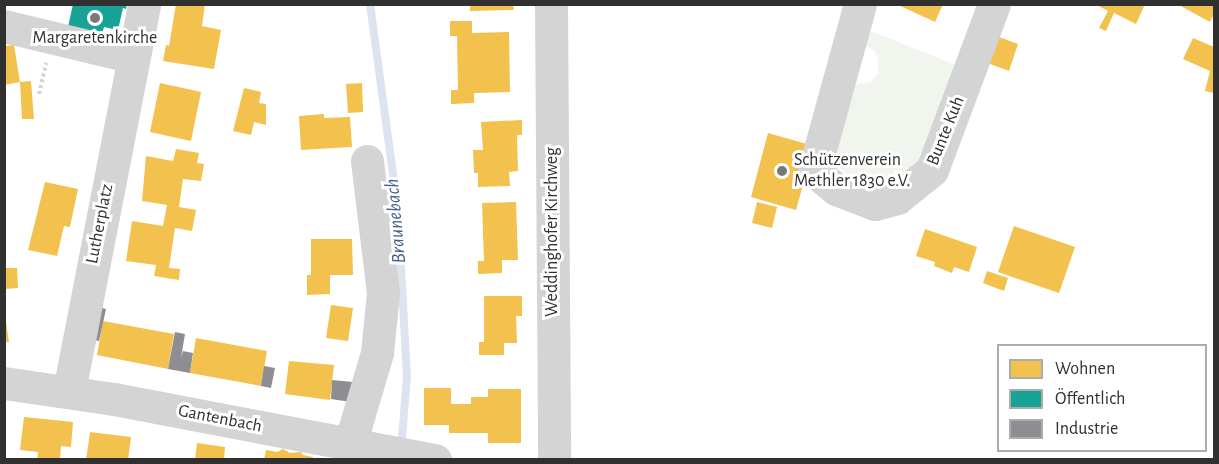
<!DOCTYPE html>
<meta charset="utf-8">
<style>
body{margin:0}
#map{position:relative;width:1219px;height:464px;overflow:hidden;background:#fff;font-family:"Alegreya Sans",sans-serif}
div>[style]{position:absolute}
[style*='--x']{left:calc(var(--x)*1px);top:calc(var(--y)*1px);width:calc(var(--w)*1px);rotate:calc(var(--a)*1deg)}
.green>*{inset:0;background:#f0f5ed}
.homes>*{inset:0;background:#f2c14e}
.public>*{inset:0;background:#17a398}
.industry>*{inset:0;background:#8d8d92}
.stream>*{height:8px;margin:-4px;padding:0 4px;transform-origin:4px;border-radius:4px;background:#dce4f0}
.path>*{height:4px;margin-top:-2px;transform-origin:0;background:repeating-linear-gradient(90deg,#d4d4d4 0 3px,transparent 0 6px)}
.minor>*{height:33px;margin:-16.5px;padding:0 16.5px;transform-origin:16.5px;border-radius:16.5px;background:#d4d4d4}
.dots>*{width:16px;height:16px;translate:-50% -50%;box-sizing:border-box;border:3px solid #fff;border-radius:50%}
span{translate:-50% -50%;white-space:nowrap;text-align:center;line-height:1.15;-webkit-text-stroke:6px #fff;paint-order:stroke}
.poi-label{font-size:18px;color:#303030}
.left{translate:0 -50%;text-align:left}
.street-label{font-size:18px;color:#303030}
.water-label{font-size:20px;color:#44608c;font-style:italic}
.frame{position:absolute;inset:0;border:6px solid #303030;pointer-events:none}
.legend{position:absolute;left:997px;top:344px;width:210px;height:108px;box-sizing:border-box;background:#fff;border:2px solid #acacac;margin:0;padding:8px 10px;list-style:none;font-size:18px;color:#303030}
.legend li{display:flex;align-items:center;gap:12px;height:30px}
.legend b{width:30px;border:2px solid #acacac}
</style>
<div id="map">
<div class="green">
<i style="clip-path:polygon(863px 28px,958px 66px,924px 158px,914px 169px,884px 186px,871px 186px,854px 180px,825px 157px,854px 84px,870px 83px,878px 74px,878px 60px,875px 51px,859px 42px)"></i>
</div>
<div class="homes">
<i style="clip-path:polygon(176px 4px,205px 4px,202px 26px,221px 30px,214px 69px,163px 61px,166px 45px,169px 46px)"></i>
<i style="clip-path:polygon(470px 4px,513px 4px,514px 10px,470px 11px)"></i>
<i style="clip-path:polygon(896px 4px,943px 4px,935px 22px)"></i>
<i style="clip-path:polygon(1095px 4px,1145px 4px,1136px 24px,1114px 13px,1106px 31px,1099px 28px,1108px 11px)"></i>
<i style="clip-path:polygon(1177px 4px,1214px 4px,1214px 14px,1210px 22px)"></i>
<i style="clip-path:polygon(450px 21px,472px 21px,472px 33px,509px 32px,510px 92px,474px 93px,474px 103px,451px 104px,451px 90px,458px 90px,457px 36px,450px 36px)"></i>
<i style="clip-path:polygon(991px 34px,1018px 44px,1009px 71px,982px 61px)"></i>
<i style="clip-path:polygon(1193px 38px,1214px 47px,1214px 93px,1205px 91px,1210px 71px,1183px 59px)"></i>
<i style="clip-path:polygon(14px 45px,20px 82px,31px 81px,34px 119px,22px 119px,20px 82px,4px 85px,4px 46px)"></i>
<i style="clip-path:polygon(160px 83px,201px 92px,191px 141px,150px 132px)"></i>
<i style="clip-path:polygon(362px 83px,363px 112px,348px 113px,346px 84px)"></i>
<i style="clip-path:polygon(244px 88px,261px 92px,259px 103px,266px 104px,266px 125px,254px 122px,251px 135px,233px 131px)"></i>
<i style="clip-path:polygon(324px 114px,324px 118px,350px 117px,352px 147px,301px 150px,299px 116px)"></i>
<i style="clip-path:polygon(522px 120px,522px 135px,517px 135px,518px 171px,509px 172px,510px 186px,478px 187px,478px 173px,474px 173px,473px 150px,483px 150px,481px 122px)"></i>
<i style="clip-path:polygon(768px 133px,814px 146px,796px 210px,751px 197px)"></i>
<i style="clip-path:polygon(176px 149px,199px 153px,197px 163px,204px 164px,201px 181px,183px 179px,179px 207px,196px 210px,192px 231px,175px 228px,169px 268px,180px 269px,179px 280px,154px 276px,156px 265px,126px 261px,132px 221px,163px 226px,167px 205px,142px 201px,146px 156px,173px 161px)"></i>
<i style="clip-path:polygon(45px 182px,78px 189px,70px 227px,64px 226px,57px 256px,28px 250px)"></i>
<i style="clip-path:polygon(516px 202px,518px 260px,502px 260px,502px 273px,478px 274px,478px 261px,484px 261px,482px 203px)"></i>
<i style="clip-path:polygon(757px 202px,777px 207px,772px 228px,752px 223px)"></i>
<i style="clip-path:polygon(1014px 226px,1075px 247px,1059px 293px,998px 272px)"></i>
<i style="clip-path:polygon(925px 229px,977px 247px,969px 272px,954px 267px,952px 273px,934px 266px,935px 262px,916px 256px)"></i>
<i style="clip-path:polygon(311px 239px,352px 239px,353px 275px,330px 275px,330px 294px,307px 295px,307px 275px,311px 275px)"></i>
<i style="clip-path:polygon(5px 268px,17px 268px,18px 288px,5px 289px)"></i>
<i style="clip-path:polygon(987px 271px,1008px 278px,1004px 291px,983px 283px)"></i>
<i style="clip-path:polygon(484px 296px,522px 296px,522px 316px,516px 316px,517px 343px,504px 343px,504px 355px,479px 355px,479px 342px,484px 342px)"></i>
<i style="clip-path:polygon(331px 305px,353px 308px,348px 341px,326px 338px)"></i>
<i style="clip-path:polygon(4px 308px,9px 342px,4px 342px)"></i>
<i style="clip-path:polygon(103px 321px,174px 334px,168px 369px,97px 355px)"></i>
<i style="clip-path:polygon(196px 338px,267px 351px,261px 386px,190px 373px)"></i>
<i style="clip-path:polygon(289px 361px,334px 365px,330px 400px,285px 394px)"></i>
<i style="clip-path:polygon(424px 388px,451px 388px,451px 404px,471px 404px,471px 397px,488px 397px,488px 389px,521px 389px,521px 443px,488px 443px,488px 433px,449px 433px,449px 425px,424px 425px)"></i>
<i style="clip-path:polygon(24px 417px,73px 422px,71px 447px,61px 446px,60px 460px,37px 460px,38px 452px,20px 450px)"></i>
<i style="clip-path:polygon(90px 432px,131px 437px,128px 460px,86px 460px)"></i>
<i style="clip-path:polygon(197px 443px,225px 447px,224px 460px,195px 460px)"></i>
<i style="clip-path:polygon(283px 449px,290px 453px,301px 452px,303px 455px,313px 457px,313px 460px,264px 460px,266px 450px,277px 452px)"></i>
</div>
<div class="public">
<i style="clip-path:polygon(73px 4px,127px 4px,126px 9px,123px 8px,118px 30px,104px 27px,102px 34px,68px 27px)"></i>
</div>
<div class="industry">
<i style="clip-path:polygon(95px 306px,106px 309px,99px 341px,88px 339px)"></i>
<i style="clip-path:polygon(175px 332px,185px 334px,181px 358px,183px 351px,193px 353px,190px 373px,168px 369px)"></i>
<i style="clip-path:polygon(264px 366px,275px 368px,271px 388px,261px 386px)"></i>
<i style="clip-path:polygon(332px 380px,353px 382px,351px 402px,331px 399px)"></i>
</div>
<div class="stream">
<i style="--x:370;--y:4;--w:209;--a:82.3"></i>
<i style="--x:398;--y:211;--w:164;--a:86.9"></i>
<i style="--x:407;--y:375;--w:63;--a:94.5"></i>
</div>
<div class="path">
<i style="--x:39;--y:94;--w:32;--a:-77"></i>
</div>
<div class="minor">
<i style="--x:551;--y:4;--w:456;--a:89.6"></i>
<i style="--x:860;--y:4;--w:173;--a:105.4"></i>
<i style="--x:814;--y:171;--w:28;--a:39"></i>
<i style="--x:836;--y:189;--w:42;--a:21"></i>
<i style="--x:875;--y:204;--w:23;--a:-15"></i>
<i style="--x:897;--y:198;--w:45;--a:-38.7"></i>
<i style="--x:932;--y:170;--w:177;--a:-69.5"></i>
<i style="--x:4;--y:26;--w:133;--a:13.5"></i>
<i style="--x:4;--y:383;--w:111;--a:8.3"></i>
<i style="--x:114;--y:399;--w:327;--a:10.8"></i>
<i style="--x:69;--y:391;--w:394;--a:-79"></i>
<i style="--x:350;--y:444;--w:95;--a:-73.5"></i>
<i style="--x:377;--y:353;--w:60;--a:-84.3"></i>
<i style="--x:383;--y:293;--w:133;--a:-96.9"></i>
</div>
<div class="dots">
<i style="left:95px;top:18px;background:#787878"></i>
<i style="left:782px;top:171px;background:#787878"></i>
</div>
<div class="poi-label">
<span style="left:95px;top:38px">Margaretenkirche</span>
<span class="left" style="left:794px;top:171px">Schützenverein<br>Methler 1830 e.V.</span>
</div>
<div class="street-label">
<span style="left:946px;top:131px;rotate:-68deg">Bunte Kuh</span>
<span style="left:100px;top:224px;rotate:-79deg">Lutherplatz</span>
<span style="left:552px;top:232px;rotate:-90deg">Weddinghofer Kirchweg</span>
<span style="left:220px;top:419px;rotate:11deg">Gantenbach</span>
</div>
<div class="water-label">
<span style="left:396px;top:221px;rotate:-95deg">Braunebach</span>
</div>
<div class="frame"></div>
<ul class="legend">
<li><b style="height:16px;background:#f2c14e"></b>Wohnen</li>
<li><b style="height:16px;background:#17a398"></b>Öffentlich</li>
<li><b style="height:16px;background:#8d8d92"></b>Industrie</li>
</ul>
</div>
